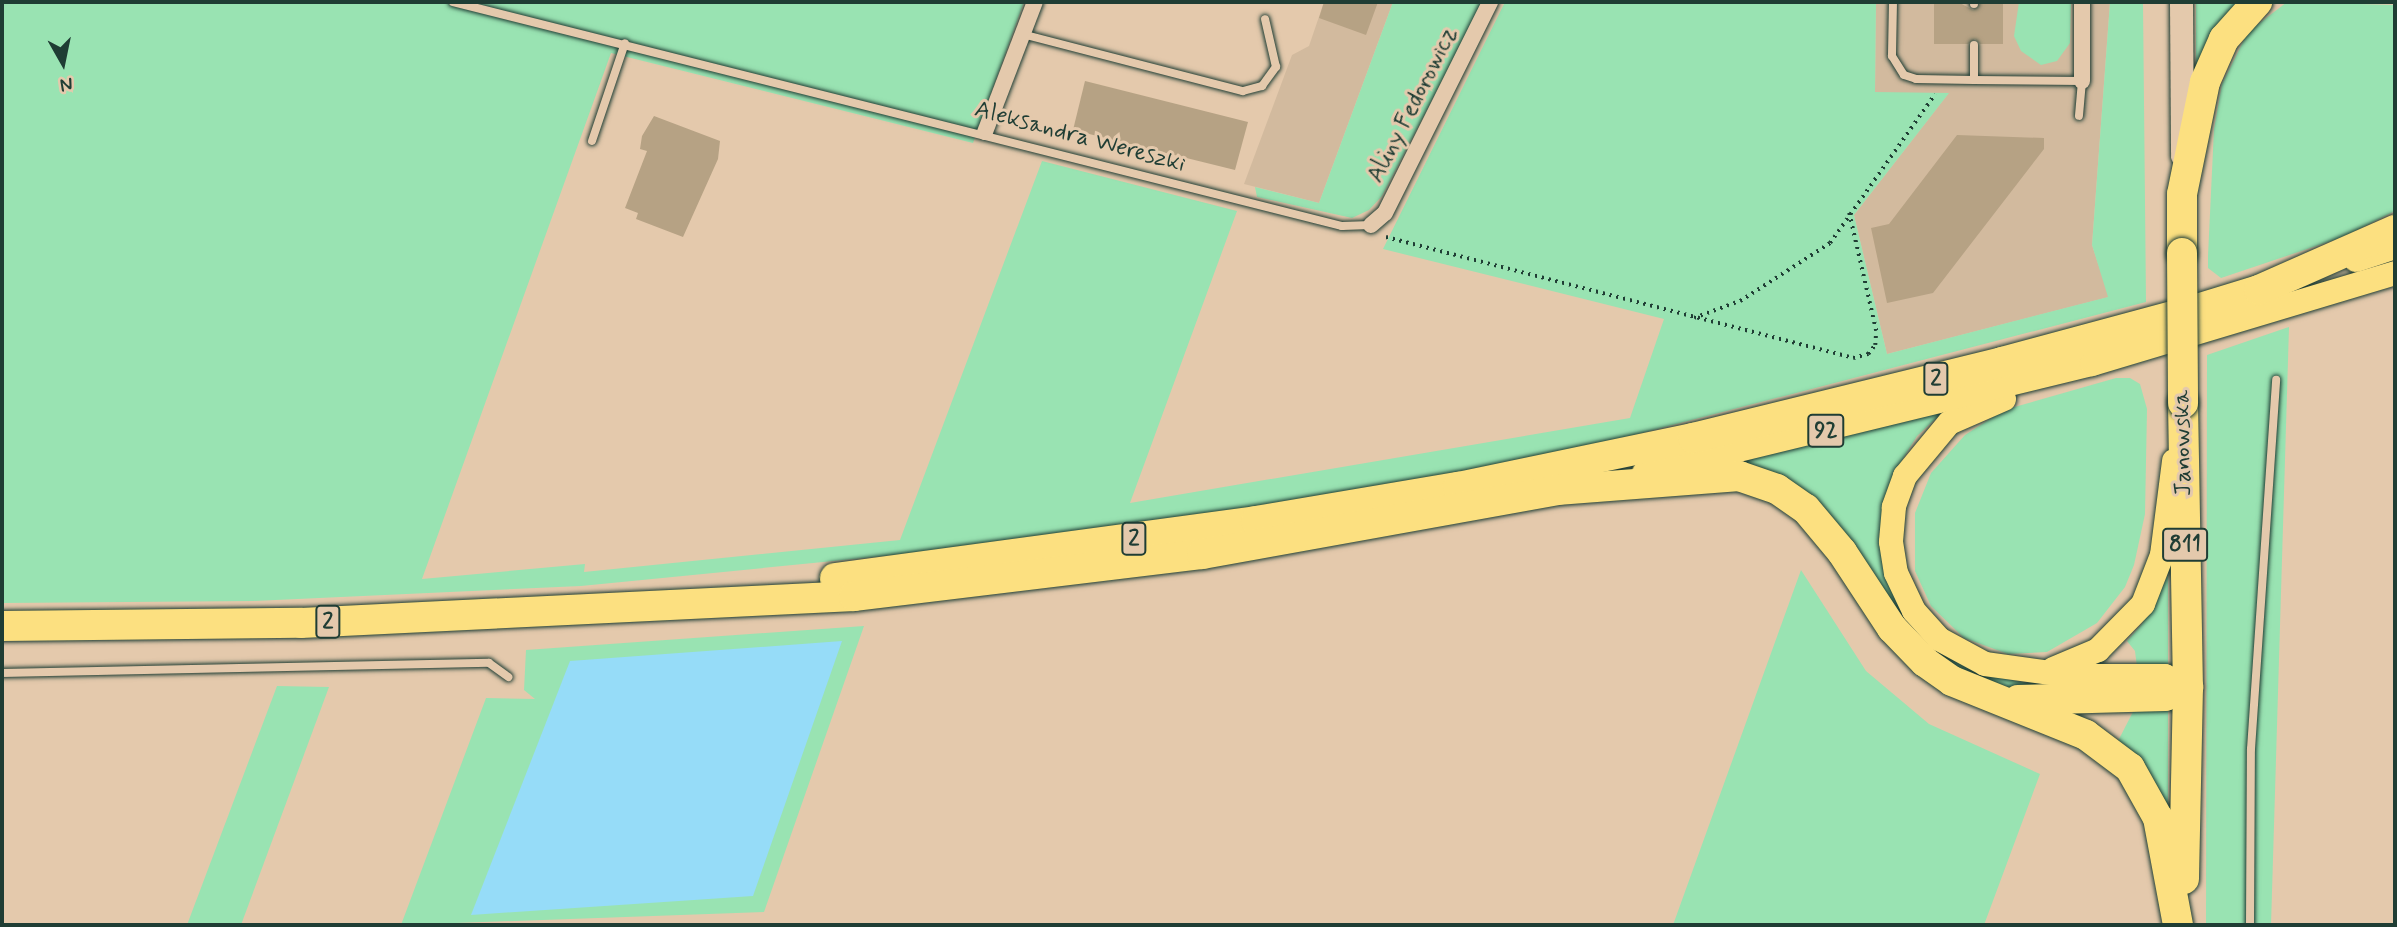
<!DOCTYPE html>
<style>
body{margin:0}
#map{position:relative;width:2397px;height:927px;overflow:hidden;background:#e4c9ac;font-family:Mynerve,sans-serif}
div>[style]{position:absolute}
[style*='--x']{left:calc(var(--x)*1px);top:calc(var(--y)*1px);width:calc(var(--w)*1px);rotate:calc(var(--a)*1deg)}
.built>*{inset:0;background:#d2ba9e}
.green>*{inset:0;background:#99e3b2}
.water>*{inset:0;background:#96dcf8}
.building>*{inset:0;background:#b6a284}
.path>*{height:3.5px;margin-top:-1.75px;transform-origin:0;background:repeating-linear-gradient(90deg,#1f3d34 0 2px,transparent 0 7px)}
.roads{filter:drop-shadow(0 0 2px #1f3d34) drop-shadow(0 0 2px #1f3d34)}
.lane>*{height:8px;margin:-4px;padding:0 4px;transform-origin:4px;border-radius:4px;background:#e4c9ac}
.street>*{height:16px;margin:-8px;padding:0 8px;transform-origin:8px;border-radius:8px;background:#e4c9ac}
.secondary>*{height:23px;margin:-11.5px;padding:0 11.5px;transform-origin:11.5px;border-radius:11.5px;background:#e4c9ac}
.primary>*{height:24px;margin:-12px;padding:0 12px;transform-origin:12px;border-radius:12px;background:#fce080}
.highway>*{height:30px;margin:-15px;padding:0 15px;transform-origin:15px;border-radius:15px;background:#fce080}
.bridges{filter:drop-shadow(0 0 2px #1f3d34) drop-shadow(0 0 2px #1f3d34)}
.highway-bridge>*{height:30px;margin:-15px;padding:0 15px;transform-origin:15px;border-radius:15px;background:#fce080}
span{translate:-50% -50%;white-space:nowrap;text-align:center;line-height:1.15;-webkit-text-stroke:6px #e4c9ac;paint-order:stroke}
.shield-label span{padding:2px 5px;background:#e4c9ac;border:2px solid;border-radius:5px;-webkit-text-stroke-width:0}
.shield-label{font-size:23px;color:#1f3d34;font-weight:700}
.street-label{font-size:24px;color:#1f3d34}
.frame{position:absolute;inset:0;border:4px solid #1f3d34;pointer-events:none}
.north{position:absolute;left:28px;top:28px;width:70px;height:70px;-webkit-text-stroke:5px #e4c9ac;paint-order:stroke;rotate:171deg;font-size:19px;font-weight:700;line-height:28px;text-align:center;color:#1f3d34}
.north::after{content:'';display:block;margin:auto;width:24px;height:32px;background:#1f3d34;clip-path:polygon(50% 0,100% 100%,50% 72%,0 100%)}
</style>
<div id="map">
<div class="built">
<i style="clip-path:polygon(1324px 2px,1393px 2px,1319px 203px,1244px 184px,1292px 55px,1309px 46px)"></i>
<i style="clip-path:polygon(1876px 2px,2110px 2px,2092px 245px,2109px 297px,1887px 354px,1854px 215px,1948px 94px,1875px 93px)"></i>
</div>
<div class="green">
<i style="clip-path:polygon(2px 2px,1024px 2px,973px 143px,611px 53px,422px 579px,585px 564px,584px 572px,900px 540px,1042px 161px,1237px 211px,1130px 503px,1630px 418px,1664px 319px,1383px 249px,1505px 2px,1876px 2px,1875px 92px,1949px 93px,1854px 215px,1887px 354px,2108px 297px,2092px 245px,2110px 2px,2143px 2px,2146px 302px,1565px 453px,1260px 512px,986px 546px,581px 586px,253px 601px,2px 603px)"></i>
<i style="clip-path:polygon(1393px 2px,1483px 2px,1382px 196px,1369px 210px,1352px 218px,1257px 197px,1255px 187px,1319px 203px)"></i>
<i style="clip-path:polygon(2019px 2px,2071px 2px,2070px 43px,2057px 61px,2041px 65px,2021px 51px,2014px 36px)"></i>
<i style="clip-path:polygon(2196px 2px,2239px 2px,2196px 81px)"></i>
<i style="clip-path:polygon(2287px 2px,2395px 5px,2395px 211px,2343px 237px,2221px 278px,2208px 268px,2208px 256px,2214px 129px,2222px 84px,2248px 32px)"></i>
<i style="clip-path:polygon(2289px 327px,2271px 925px,2206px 925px,2207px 355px)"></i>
<i style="clip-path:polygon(2116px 378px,2130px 378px,2140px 384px,2147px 409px,2145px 514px,2134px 565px,2125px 587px,2097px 623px,2047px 652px,2008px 654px,1964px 638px,1931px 606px,1915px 571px,1915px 513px,1931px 473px,1965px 435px,2004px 410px)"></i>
<i style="clip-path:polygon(1944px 411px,1917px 436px,1894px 473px,1883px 563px,1983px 674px,2026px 683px,2113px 683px,2010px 689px,1942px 663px,1880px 593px,1733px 463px)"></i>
<i style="clip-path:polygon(1801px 570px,1866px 671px,1929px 724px,2040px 774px,1984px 925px,1673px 925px)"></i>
<i style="clip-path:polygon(2168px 576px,2168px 668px,2137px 667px,2135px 651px,2127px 641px,2142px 624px)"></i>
<i style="clip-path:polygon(864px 626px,764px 912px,401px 925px,486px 698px,535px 699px,524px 690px,526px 650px)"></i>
<i style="clip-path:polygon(277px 686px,329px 687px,241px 925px,187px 925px)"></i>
<i style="clip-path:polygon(2168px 705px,2168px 804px,2118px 741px,2136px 706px)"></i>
</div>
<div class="water">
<i style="clip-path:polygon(842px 641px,753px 896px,471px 915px,570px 661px)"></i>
</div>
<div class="building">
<i style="clip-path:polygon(1324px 2px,1378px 2px,1366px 35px,1319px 18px)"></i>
<i style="clip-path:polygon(1934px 2px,1958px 2px,1973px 10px,1980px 4px,2003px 4px,2003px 44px,1980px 44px,1975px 39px,1968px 44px,1934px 44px)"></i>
<i style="clip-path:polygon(1085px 81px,1248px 122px,1235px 170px,1073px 130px)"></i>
<i style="clip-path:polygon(654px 116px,720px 141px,718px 159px,683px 237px,636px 219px,638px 213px,625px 208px,647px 151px,640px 149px,642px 136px)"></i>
<i style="clip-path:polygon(1957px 135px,2044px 138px,2044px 149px,1933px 293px,1887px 303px,1871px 228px,1889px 224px)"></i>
</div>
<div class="path">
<i style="--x:1386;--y:237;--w:482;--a:14.5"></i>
<i style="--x:1853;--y:358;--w:16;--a:-15"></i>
<i style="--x:1868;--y:354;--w:11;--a:-52"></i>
<i style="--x:1875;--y:345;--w:14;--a:-86"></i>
<i style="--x:1876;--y:331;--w:121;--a:-102.9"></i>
<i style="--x:1694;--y:318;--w:49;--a:-20.3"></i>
<i style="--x:1740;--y:301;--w:107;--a:-32.8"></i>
<i style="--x:1830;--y:243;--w:182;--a:-54.8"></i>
</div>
<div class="roads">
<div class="lane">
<i style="--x:453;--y:2;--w:917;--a:14.14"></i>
<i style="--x:1342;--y:226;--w:29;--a:-2"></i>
<i style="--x:1893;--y:2;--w:54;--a:91.1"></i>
<i style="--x:1892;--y:56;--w:22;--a:58"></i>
<i style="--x:1904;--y:75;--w:13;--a:18"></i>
<i style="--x:1916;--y:79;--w:58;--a:1"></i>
<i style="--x:1974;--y:4;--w:2;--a:-90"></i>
<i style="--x:1022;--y:34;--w:228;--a:14.5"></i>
<i style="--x:1243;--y:91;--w:20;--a:-15"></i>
<i style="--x:1262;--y:86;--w:24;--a:-54"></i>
<i style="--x:1276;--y:67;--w:49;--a:-102.9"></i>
<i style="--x:1974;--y:45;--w:35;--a:90"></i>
<i style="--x:1974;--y:80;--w:108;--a:0.5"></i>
<i style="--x:2082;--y:81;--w:35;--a:95"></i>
<i style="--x:592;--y:141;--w:103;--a:-71.4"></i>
<i style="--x:2;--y:673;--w:487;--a:-1.2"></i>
<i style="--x:489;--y:663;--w:24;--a:36"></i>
<i style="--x:2250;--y:925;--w:176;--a:-89.7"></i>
<i style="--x:2251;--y:749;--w:370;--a:-86.1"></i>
</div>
<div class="street">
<i style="--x:2082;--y:81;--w:79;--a:-90"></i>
<i style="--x:985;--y:132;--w:139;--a:-69"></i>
<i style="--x:1371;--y:225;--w:18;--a:-41"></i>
<i style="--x:1385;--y:213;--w:236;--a:-63.5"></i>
</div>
<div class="secondary">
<i style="--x:2181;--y:2;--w:153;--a:89.6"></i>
</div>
<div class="primary">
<i style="--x:2356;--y:260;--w:41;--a:-18.4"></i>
<i style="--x:2004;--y:399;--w:60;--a:156.4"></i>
<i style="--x:1949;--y:423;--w:69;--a:129.7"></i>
<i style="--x:1905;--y:476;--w:33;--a:110"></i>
<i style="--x:1894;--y:507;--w:35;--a:95"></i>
<i style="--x:1891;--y:542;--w:31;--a:81"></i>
<i style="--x:1896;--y:573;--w:42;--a:64.7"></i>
<i style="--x:1914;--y:611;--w:38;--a:48"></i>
<i style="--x:1939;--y:639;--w:52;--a:28.5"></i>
<i style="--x:1985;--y:664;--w:89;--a:7.8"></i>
<i style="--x:2073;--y:676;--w:92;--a:0"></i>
<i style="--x:2165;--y:676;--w:25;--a:26"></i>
<i style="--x:1644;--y:473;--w:461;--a:-13.7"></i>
<i style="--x:2092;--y:364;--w:316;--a:-16.7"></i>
<i style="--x:2053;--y:669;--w:49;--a:-22.9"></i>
<i style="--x:2098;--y:650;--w:64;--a:-45.6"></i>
<i style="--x:2143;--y:604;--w:53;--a:-68.8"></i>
<i style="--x:2162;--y:555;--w:95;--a:-82.7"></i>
</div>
<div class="highway">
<i style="--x:2182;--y:253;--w:59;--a:-90"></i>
<i style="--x:2182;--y:194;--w:114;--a:-78.4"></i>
<i style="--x:2205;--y:82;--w:47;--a:-66.2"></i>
<i style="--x:2224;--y:39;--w:50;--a:-48.3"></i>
<i style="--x:2183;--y:403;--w:284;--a:89"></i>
<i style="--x:2188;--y:687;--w:192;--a:91.2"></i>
<i style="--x:835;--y:578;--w:425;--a:-7.7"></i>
<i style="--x:1256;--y:521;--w:205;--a:-9.6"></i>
<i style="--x:1458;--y:487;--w:240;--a:-11.8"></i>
<i style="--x:1693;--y:438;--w:318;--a:-13.8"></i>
<i style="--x:2002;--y:362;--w:192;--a:-15.1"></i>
<i style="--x:2187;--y:312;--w:75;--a:-17"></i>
<i style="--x:2259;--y:290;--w:149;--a:-23.8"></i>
<i style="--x:2;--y:626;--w:299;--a:-0.6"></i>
<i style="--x:301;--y:623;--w:554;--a:-2.8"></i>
<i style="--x:854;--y:596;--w:351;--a:-6.9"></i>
<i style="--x:1202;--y:554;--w:361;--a:-10.2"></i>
<i style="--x:1557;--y:490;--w:183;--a:-4.4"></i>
<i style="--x:1739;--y:476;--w:40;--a:18.9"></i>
<i style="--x:1777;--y:489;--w:35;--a:35"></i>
<i style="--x:1806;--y:509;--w:56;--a:50.1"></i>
<i style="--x:1842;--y:552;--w:91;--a:56.7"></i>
<i style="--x:1892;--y:628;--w:47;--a:45.9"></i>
<i style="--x:1925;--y:662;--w:33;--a:35"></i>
<i style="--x:1952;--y:681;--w:144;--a:21.9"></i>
<i style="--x:2086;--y:735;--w:55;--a:36.9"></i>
<i style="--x:2130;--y:768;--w:57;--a:60.8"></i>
<i style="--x:2158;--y:818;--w:109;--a:79.4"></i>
<i style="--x:2018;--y:700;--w:147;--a:-1.6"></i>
<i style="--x:2165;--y:696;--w:25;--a:-21"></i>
</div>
</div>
<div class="bridges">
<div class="highway-bridge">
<i style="--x:2182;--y:253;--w:150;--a:89.6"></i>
</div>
</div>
<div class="shield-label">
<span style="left:1936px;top:379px">2</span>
<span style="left:1826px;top:431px">92</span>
<span style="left:1134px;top:539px">2</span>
<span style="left:2185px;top:545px">811</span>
<span style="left:328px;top:622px">2</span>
</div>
<div class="street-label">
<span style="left:1413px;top:105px;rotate:-63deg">Aliny Fedorowicz</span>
<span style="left:1080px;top:137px;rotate:15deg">Aleksandra Wereszki</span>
<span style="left:2183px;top:443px;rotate:-91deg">Janowska</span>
</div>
<div class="frame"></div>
<div class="north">N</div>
</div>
